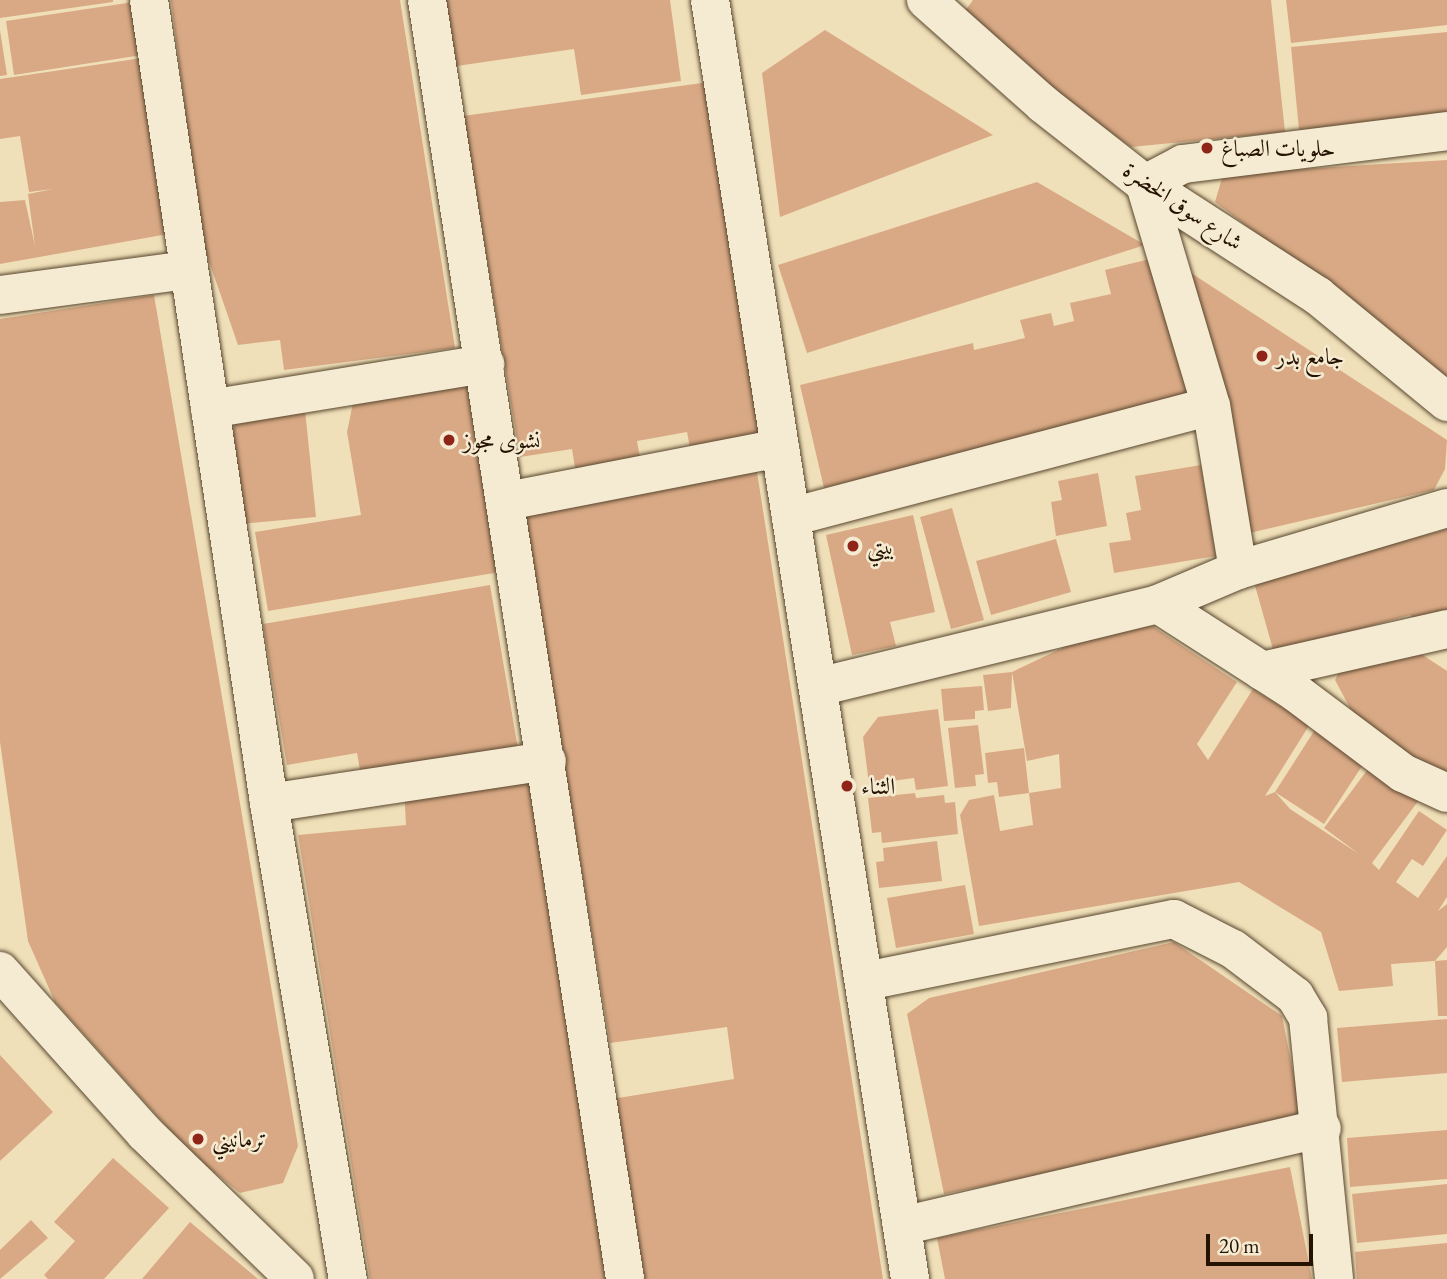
<!DOCTYPE html>
<meta charset="utf-8">
<style>
body{margin:0}
#map{position:relative;width:1447px;height:1279px;overflow:hidden;background:#f0e0b9;font-family:"EB Garamond",Amiri,serif}
div>[style]{position:absolute}
[style*='--x']{left:calc(var(--x)*1px);top:calc(var(--y)*1px);width:calc(var(--w)*1px);rotate:calc(var(--a)*1deg)}
.building>*{inset:0;background:#d9a985}
.roads{filter:drop-shadow(0 0 2px #58462e) drop-shadow(0 0 2px #58462e)}
.minor>*{height:38px;margin:-19px;padding:0 19px;transform-origin:19px;border-radius:19px;background:#f5ebd2}
.dots>*{width:19px;height:19px;translate:-50% -50%;box-sizing:border-box;border:4px solid #f5ebd2;border-radius:50%}
span{translate:-50% -50%;white-space:nowrap;text-align:center;line-height:1.15;-webkit-text-stroke:5px #f5ebd2;paint-order:stroke}
.poi-label{font-size:23px;color:#251200}
.left{translate:0 -50%;text-align:left}
.street-label{font-size:23px;color:#251200}
.scale{position:absolute;left:1206px;top:1234px;width:107px;height:32px;box-sizing:border-box;border:4px solid #251200;border-top:0;padding-left:9px;font-size:21px;line-height:24px;white-space:nowrap;color:#251200;-webkit-text-stroke:5px #f5ebd2;paint-order:stroke}
</style>
<div id="map">
<div class="building">
<i style="clip-path:polygon(0 0,113px 0,113px 2px,0 18px)"></i>
<i style="clip-path:polygon(171px 0,400px 0,455px 348px,284px 370px,280px 340px,238px 345px,202px 241px)"></i>
<i style="clip-path:polygon(441px 0,670px 0,681px 81px,581px 95px,574px 49px,450px 67px)"></i>
<i style="clip-path:polygon(973px 0,1271px 0,1285px 132px,1131px 147px,955px 25px)"></i>
<i style="clip-path:polygon(1286px 0,1447px 0,1447px 25px,1291px 43px)"></i>
<i style="clip-path:polygon(134px 2px,142px 55px,14px 75px,6px 21px)"></i>
<i style="clip-path:polygon(0 30px,7px 75px,0 76px)"></i>
<i style="clip-path:polygon(825px 30px,993px 135px,780px 217px,762px 73px)"></i>
<i style="clip-path:polygon(1447px 32px,1447px 116px,1299px 130px,1291px 47px)"></i>
<i style="clip-path:polygon(142px 58px,168px 234px,0 264px,0 202px,25px 200px,35px 246px,28px 194px,53px 189px,29px 192px,20px 136px,0 139px,0 79px)"></i>
<i style="clip-path:polygon(709px 82px,775px 440px,691px 454px,687px 432px,637px 441px,641px 463px,576px 474px,572px 449px,520px 457px,463px 116px)"></i>
<i style="clip-path:polygon(1447px 160px,1447px 377px,1215px 202px,1222px 178px,1252px 172px)"></i>
<i style="clip-path:polygon(1037px 182px,1145px 245px,807px 353px,778px 265px)"></i>
<i style="clip-path:polygon(1162px 256px,1196px 397px,824px 488px,800px 385px,973px 343px,974px 350px,1025px 338px,1020px 320px,1051px 313px,1054px 326px,1074px 321px,1070px 303px,1111px 294px,1105px 270px)"></i>
<i style="clip-path:polygon(1188px 271px,1447px 440px,1445px 469px,1434px 490px,1245px 534px)"></i>
<i style="clip-path:polygon(154px 295px,298px 1146px,283px 1183px,240px 1193px,191px 1154px,55px 1002px,28px 941px,0 742px,0 319px)"></i>
<i style="clip-path:polygon(468px 384px,500px 572px,268px 611px,255px 532px,361px 515px,347px 432px,353px 403px)"></i>
<i style="clip-path:polygon(304px 400px,316px 517px,240px 524px,232px 434px,242px 406px)"></i>
<i style="clip-path:polygon(1201px 465px,1216px 556px,1114px 573px,1109px 543px,1131px 540px,1126px 513px,1141px 510px,1135px 476px)"></i>
<i style="clip-path:polygon(757px 472px,883px 1279px,645px 1279px,612px 1099px,734px 1079px,727px 1027px,610px 1043px,523px 514px)"></i>
<i style="clip-path:polygon(1098px 473px,1107px 526px,1056px 536px,1051px 502px,1062px 500px,1058px 481px)"></i>
<i style="clip-path:polygon(952px 508px,984px 620px,951px 629px,920px 517px)"></i>
<i style="clip-path:polygon(913px 515px,935px 612px,890px 622px,896px 646px,852px 655px,826px 535px)"></i>
<i style="clip-path:polygon(1447px 529px,1447px 617px,1420px 623px,1410px 615px,1274px 653px,1254px 582px)"></i>
<i style="clip-path:polygon(1056px 539px,1071px 592px,991px 615px,976px 561px)"></i>
<i style="clip-path:polygon(490px 585px,518px 749px,361px 776px,357px 753px,287px 765px,263px 624px)"></i>
<i style="clip-path:polygon(1152px 626px,1237px 682px,1197px 744px,1208px 760px,1253px 689px,1310px 724px,1265px 796px,1275px 792px,1290px 809px,1359px 854px,1324px 828px,1371px 765px,1419px 800px,1372px 863px,1379px 870px,1419px 811px,1447px 830px,1423px 866px,1412px 859px,1396px 882px,1418px 898px,1447px 856px,1447px 897px,1438px 911px,1447px 904px,1447px 947px,1435px 961px,1391px 964px,1393px 986px,1339px 991px,1321px 932px,1239px 882px,979px 926px,960px 815px,969px 800px,994px 795px,1000px 831px,1033px 825px,1029px 793px,1061px 788px,1059px 754px,1027px 761px,1012px 672px,1096px 632px)"></i>
<i style="clip-path:polygon(1412px 648px,1447px 671px,1447px 774px,1430px 770px,1351px 710px,1335px 680px,1348px 654px)"></i>
<i style="clip-path:polygon(1012px 672px,1011px 708px,988px 711px,983px 675px)"></i>
<i style="clip-path:polygon(982px 686px,984px 710px,975px 711px,975px 719px,944px 721px,941px 689px)"></i>
<i style="clip-path:polygon(938px 709px,948px 786px,916px 790px,914px 778px,869px 784px,863px 737px,878px 717px)"></i>
<i style="clip-path:polygon(978px 725px,984px 774px,975px 775px,976px 786px,955px 788px,948px 728px)"></i>
<i style="clip-path:polygon(1316px 728px,1366px 760px,1324px 824px,1275px 792px)"></i>
<i style="clip-path:polygon(1024px 748px,1029px 793px,999px 797px,997px 782px,988px 783px,985px 753px)"></i>
<i style="clip-path:polygon(511px 773px,536px 788px,607px 1279px,370px 1279px,298px 835px,406px 825px,404px 788px)"></i>
<i style="clip-path:polygon(915px 793px,916px 798px,944px 795px,945px 803px,955px 802px,958px 834px,882px 843px,881px 832px,872px 833px,868px 798px)"></i>
<i style="clip-path:polygon(937px 841px,942px 881px,879px 888px,876px 862px,884px 861px,883px 848px)"></i>
<i style="clip-path:polygon(965px 885px,974px 934px,896px 948px,887px 898px)"></i>
<i style="clip-path:polygon(1174px 942px,1282px 1016px,1303px 1122px,944px 1194px,907px 1014px,929px 998px)"></i>
<i style="clip-path:polygon(1447px 960px,1447px 1016px,1438px 1016px,1435px 961px)"></i>
<i style="clip-path:polygon(1447px 1019px,1447px 1073px,1342px 1082px,1337px 1028px)"></i>
<i style="clip-path:polygon(0 1055px,53px 1112px,0 1161px)"></i>
<i style="clip-path:polygon(1447px 1130px,1447px 1179px,1350px 1187px,1347px 1138px)"></i>
<i style="clip-path:polygon(113px 1158px,169px 1208px,104px 1279px,48px 1279px,44px 1275px,75px 1241px,54px 1222px)"></i>
<i style="clip-path:polygon(1290px 1167px,1312px 1279px,945px 1279px,937px 1238px)"></i>
<i style="clip-path:polygon(1447px 1184px,1447px 1234px,1357px 1243px,1352px 1194px)"></i>
<i style="clip-path:polygon(31px 1220px,48px 1238px,0 1279px,0 1250px)"></i>
<i style="clip-path:polygon(190px 1222px,258px 1279px,142px 1279px)"></i>
<i style="clip-path:polygon(1447px 1243px,1447px 1279px,1357px 1279px,1355px 1252px)"></i>
</div>
<div class="roads">
<div class="minor">
<i style="--x:149;--y:0;--w:812;--a:81.5"></i>
<i style="--x:269;--y:803;--w:483;--a:80.6"></i>
<i style="--x:427;--y:0;--w:1294;--a:81.2"></i>
<i style="--x:710;--y:0;--w:1295;--a:81.11"></i>
<i style="--x:926;--y:0;--w:157;--a:41.6"></i>
<i style="--x:1043;--y:104;--w:130;--a:38.1"></i>
<i style="--x:1145;--y:184;--w:206;--a:32.9"></i>
<i style="--x:1318;--y:296;--w:167;--a:39.4"></i>
<i style="--x:0;--y:295;--w:189;--a:-7.6"></i>
<i style="--x:210;--y:409;--w:279;--a:-9.3"></i>
<i style="--x:507;--y:501;--w:278;--a:-11"></i>
<i style="--x:791;--y:517;--w:434;--a:-14.8"></i>
<i style="--x:1238;--y:570;--w:166;--a:-99.3"></i>
<i style="--x:1211;--y:406;--w:232;--a:-106.6"></i>
<i style="--x:1145;--y:184;--w:43;--a:-27.8"></i>
<i style="--x:1183;--y:164;--w:266;--a:-7.1"></i>
<i style="--x:1158;--y:604;--w:163;--a:32.7"></i>
<i style="--x:1295;--y:692;--w:135;--a:36.9"></i>
<i style="--x:1403;--y:773;--w:48;--a:24.4"></i>
<i style="--x:1262;--y:671;--w:190;--a:-12.8"></i>
<i style="--x:818;--y:687;--w:350;--a:-13.7"></i>
<i style="--x:1158;--y:604;--w:87;--a:-23"></i>
<i style="--x:1238;--y:570;--w:218;--a:-16.5"></i>
<i style="--x:269;--y:803;--w:281;--a:-8.6"></i>
<i style="--x:0;--y:971;--w:217;--a:48.2"></i>
<i style="--x:145;--y:1133;--w:209;--a:44.2"></i>
<i style="--x:866;--y:981;--w:314;--a:-11.4"></i>
<i style="--x:1174;--y:919;--w:66;--a:27"></i>
<i style="--x:1233;--y:949;--w:78;--a:37.2"></i>
<i style="--x:1295;--y:996;--w:26;--a:59"></i>
<i style="--x:1308;--y:1018;--w:262;--a:84.3"></i>
<i style="--x:902;--y:1226;--w:431;--a:-13.1"></i>
</div>
</div>
<div class="dots">
<i style="left:1207px;top:148px;background:#8f2418"></i>
<i style="left:1262px;top:356px;background:#8f2418"></i>
<i style="left:449px;top:440px;background:#8f2418"></i>
<i style="left:853px;top:546px;background:#8f2418"></i>
<i style="left:847px;top:786px;background:#8f2418"></i>
<i style="left:198px;top:1139px;background:#8f2418"></i>
</div>
<div class="poi-label">
<span class="left" style="left:1221px;top:148px">حلويات الصباغ</span>
<span class="left" style="left:1276px;top:356px">جامع بدر</span>
<span class="left" style="left:463px;top:440px">نشوى مجوز</span>
<span class="left" style="left:867px;top:546px">بيتي</span>
<span class="left" style="left:861px;top:786px">الثناء</span>
<span class="left" style="left:212px;top:1139px">ترمانيني</span>
</div>
<div class="street-label">
<span style="left:1183px;top:206px;rotate:34deg">شارع سوق الخضرة</span>
</div>
<div class="scale">20 m</div>
</div>
